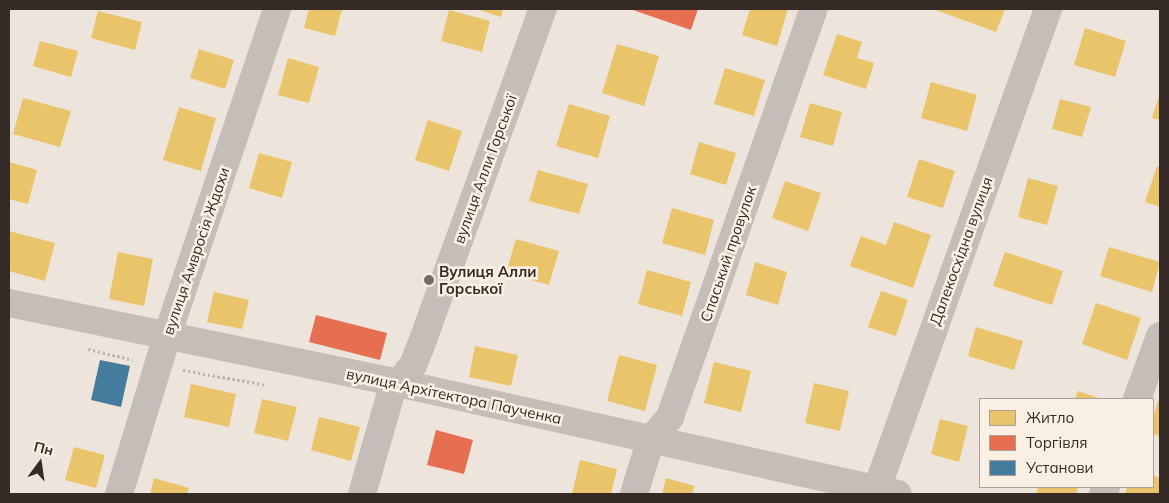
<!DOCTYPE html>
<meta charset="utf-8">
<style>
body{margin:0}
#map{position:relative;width:1169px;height:503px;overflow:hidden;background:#ede5dc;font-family:Mulish,sans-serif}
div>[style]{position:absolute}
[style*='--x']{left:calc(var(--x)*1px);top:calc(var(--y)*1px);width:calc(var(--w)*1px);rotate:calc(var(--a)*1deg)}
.homes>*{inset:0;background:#e9c46a}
.shops>*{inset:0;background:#e76f51}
.public>*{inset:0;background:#457b9d}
.path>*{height:3px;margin-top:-1.5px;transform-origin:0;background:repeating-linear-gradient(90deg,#beb5af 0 2.5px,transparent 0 5px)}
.minor>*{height:28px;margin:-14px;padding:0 14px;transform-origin:14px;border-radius:14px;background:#c5bdb7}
.tertiary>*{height:28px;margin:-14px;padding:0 14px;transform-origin:14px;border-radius:14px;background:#c5bdb7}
.dots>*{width:14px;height:14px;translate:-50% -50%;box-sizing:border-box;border:2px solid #faefe3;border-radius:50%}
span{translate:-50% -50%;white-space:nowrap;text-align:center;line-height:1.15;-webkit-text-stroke:5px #faefe3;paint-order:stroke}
.street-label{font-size:15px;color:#352a25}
.poi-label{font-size:15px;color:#352a25;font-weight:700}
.left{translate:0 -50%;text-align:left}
.frame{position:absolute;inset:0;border:10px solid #352a25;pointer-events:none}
.legend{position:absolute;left:979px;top:398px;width:175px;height:90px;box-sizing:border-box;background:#faefe3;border:1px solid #aba097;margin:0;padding:6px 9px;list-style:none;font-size:15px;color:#352a25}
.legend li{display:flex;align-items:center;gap:10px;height:25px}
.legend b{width:25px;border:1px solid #aba097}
.north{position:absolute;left:15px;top:438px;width:50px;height:50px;-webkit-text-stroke:4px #faefe3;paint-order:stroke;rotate:14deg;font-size:14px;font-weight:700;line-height:20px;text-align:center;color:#352a25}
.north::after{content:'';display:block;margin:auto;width:18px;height:22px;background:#352a25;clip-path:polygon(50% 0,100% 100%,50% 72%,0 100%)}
</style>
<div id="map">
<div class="homes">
<i style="clip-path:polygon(309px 9px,342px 9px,335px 36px,304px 28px)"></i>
<i style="clip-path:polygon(477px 9px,503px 9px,501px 17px)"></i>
<i style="clip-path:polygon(750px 9px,788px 9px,777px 46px,742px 35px)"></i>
<i style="clip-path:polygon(933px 9px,1005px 9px,996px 32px)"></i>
<i style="clip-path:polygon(449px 10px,490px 21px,482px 52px,441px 41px)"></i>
<i style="clip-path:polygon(98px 11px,142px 22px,135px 50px,91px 38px)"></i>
<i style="clip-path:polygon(1085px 28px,1126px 41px,1115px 77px,1074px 65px)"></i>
<i style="clip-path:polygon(837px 34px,862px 42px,857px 58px,874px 63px,866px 89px,823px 75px)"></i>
<i style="clip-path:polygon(40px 41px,78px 51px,71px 77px,33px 66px)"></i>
<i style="clip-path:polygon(617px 44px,659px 56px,644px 106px,602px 93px)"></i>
<i style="clip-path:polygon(199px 49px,234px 60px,225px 89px,190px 78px)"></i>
<i style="clip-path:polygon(288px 58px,319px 67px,309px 103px,278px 95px)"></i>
<i style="clip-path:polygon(725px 68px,765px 80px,754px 116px,714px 104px)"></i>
<i style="clip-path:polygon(931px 82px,977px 95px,967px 131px,921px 118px)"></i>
<i style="clip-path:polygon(1160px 93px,1160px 120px,1152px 118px)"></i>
<i style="clip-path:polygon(23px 98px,71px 111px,60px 147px,13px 134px)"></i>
<i style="clip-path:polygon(1060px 99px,1091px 107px,1082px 137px,1052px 129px)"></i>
<i style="clip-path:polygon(810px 103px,842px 112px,833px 146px,800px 137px)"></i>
<i style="clip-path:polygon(569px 104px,610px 116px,598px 158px,556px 146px)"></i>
<i style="clip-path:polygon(179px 107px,216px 118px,201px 171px,163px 160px)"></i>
<i style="clip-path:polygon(428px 120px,462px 131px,449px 171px,415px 160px)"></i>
<i style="clip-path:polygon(699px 142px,736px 153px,726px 185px,690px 174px)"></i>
<i style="clip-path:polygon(259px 153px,292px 162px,282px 198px,249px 188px)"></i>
<i style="clip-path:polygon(919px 159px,955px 171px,943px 208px,907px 197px)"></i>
<i style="clip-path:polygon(9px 162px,37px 170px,28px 204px,9px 199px)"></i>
<i style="clip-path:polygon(1157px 166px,1160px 168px,1160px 207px,1145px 202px)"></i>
<i style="clip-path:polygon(538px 170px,588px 184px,579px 214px,529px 201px)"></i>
<i style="clip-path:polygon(1028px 178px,1058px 186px,1047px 225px,1018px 217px)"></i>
<i style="clip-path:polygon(785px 181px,821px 193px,808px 231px,772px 218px)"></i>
<i style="clip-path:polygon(672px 208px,714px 220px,705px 255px,662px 243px)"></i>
<i style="clip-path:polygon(894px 222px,931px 235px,913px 288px,850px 266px,861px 236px,886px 245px)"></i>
<i style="clip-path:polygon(9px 231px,55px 243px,45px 281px,9px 271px)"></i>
<i style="clip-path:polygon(516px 239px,559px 251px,549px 285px,506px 273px)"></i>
<i style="clip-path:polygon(1109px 247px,1160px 262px,1152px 292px,1100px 276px)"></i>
<i style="clip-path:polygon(118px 252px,153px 259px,144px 306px,109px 299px)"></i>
<i style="clip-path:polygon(1005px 252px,1063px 271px,1052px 305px,993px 286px)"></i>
<i style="clip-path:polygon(755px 262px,787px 272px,778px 305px,746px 295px)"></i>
<i style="clip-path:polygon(647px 270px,691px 282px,682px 316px,638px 304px)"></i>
<i style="clip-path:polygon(881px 291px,908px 300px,896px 336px,868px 327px)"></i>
<i style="clip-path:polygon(214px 292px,249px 300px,242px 329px,207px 322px)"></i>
<i style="clip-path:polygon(1096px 303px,1141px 318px,1127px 360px,1082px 344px)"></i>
<i style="clip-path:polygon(976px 327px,1023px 341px,1014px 370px,968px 356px)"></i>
<i style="clip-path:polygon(475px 346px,518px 355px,511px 386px,469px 377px)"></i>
<i style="clip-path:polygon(619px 355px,657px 365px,645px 411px,607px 401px)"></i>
<i style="clip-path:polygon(714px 362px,751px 371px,741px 412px,704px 403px)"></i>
<i style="clip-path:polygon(814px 383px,849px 391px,840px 431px,805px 423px)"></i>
<i style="clip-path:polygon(191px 384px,236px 394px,229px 427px,184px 417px)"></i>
<i style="clip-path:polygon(1078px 391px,1102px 399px,1075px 399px)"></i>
<i style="clip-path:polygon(262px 399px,297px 407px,288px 441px,254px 433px)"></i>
<i style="clip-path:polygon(1158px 401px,1160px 402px,1160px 436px,1153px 434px,1153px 418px)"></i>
<i style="clip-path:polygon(319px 417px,360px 427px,351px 461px,311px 450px)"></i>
<i style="clip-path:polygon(940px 419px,968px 426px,959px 462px,931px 454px)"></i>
<i style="clip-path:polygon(74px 447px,105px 455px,96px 488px,65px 480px)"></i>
<i style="clip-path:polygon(580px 460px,617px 469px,611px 494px,572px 494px)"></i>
<i style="clip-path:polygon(1153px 475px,1160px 478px,1160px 494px,1125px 494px,1127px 487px,1153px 487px)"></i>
<i style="clip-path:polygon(154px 478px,189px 488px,187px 494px,150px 494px)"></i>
<i style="clip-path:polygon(666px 478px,695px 486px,692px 494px,662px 494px)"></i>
<i style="clip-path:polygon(1038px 487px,1078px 487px,1076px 494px,1036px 494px)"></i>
</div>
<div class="shops">
<i style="clip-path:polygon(630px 9px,698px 9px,691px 30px)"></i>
<i style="clip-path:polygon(316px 315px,387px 333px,380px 360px,309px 342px)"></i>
<i style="clip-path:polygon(436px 430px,473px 440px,464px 474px,427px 465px)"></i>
</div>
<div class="public">
<i style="clip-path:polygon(100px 360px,130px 366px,121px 407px,91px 400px)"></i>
</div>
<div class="path">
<i style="--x:88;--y:349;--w:46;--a:13.7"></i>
<i style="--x:183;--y:370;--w:84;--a:10.2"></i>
</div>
<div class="minor">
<i style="--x:398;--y:383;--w:512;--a:12.52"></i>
<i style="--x:1137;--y:399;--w:67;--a:-69.9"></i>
<i style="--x:119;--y:494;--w:165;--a:-73.1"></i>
<i style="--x:167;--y:336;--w:345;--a:-71.4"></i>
<i style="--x:634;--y:494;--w:58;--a:-72.8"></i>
<i style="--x:651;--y:439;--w:29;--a:-49"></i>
<i style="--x:670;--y:417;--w:433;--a:-70.6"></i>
<i style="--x:875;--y:494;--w:515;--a:-70.37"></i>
<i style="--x:1103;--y:494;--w:8;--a:-67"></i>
</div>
<div class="tertiary">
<i style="--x:9;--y:303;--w:397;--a:11.6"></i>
<i style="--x:362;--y:494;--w:105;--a:-74"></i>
<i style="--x:391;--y:393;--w:36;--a:-52"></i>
<i style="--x:413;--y:365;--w:18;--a:-68"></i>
<i style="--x:420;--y:348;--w:361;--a:-70.1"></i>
</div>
<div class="dots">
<i style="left:429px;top:280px;background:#756b65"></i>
</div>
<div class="street-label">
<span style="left:485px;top:169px;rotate:-70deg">вулиця Алли Горської</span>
<span style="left:196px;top:251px;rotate:-71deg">вулиця Амвросія Ждахи</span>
<span style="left:961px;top:251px;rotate:-70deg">Далекосхідна вулиця</span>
<span style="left:728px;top:254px;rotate:-71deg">Спаський провулок</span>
<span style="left:454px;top:396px;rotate:12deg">вулиця Архітектора Паученка</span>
</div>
<div class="poi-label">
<span class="left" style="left:439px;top:280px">Вулиця Алли<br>Горської</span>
</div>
<div class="frame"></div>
<ul class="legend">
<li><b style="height:14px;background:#e9c46a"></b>Житло</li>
<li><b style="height:14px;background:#e76f51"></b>Торгівля</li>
<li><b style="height:14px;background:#457b9d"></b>Установи</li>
</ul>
<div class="north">Пн</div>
</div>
